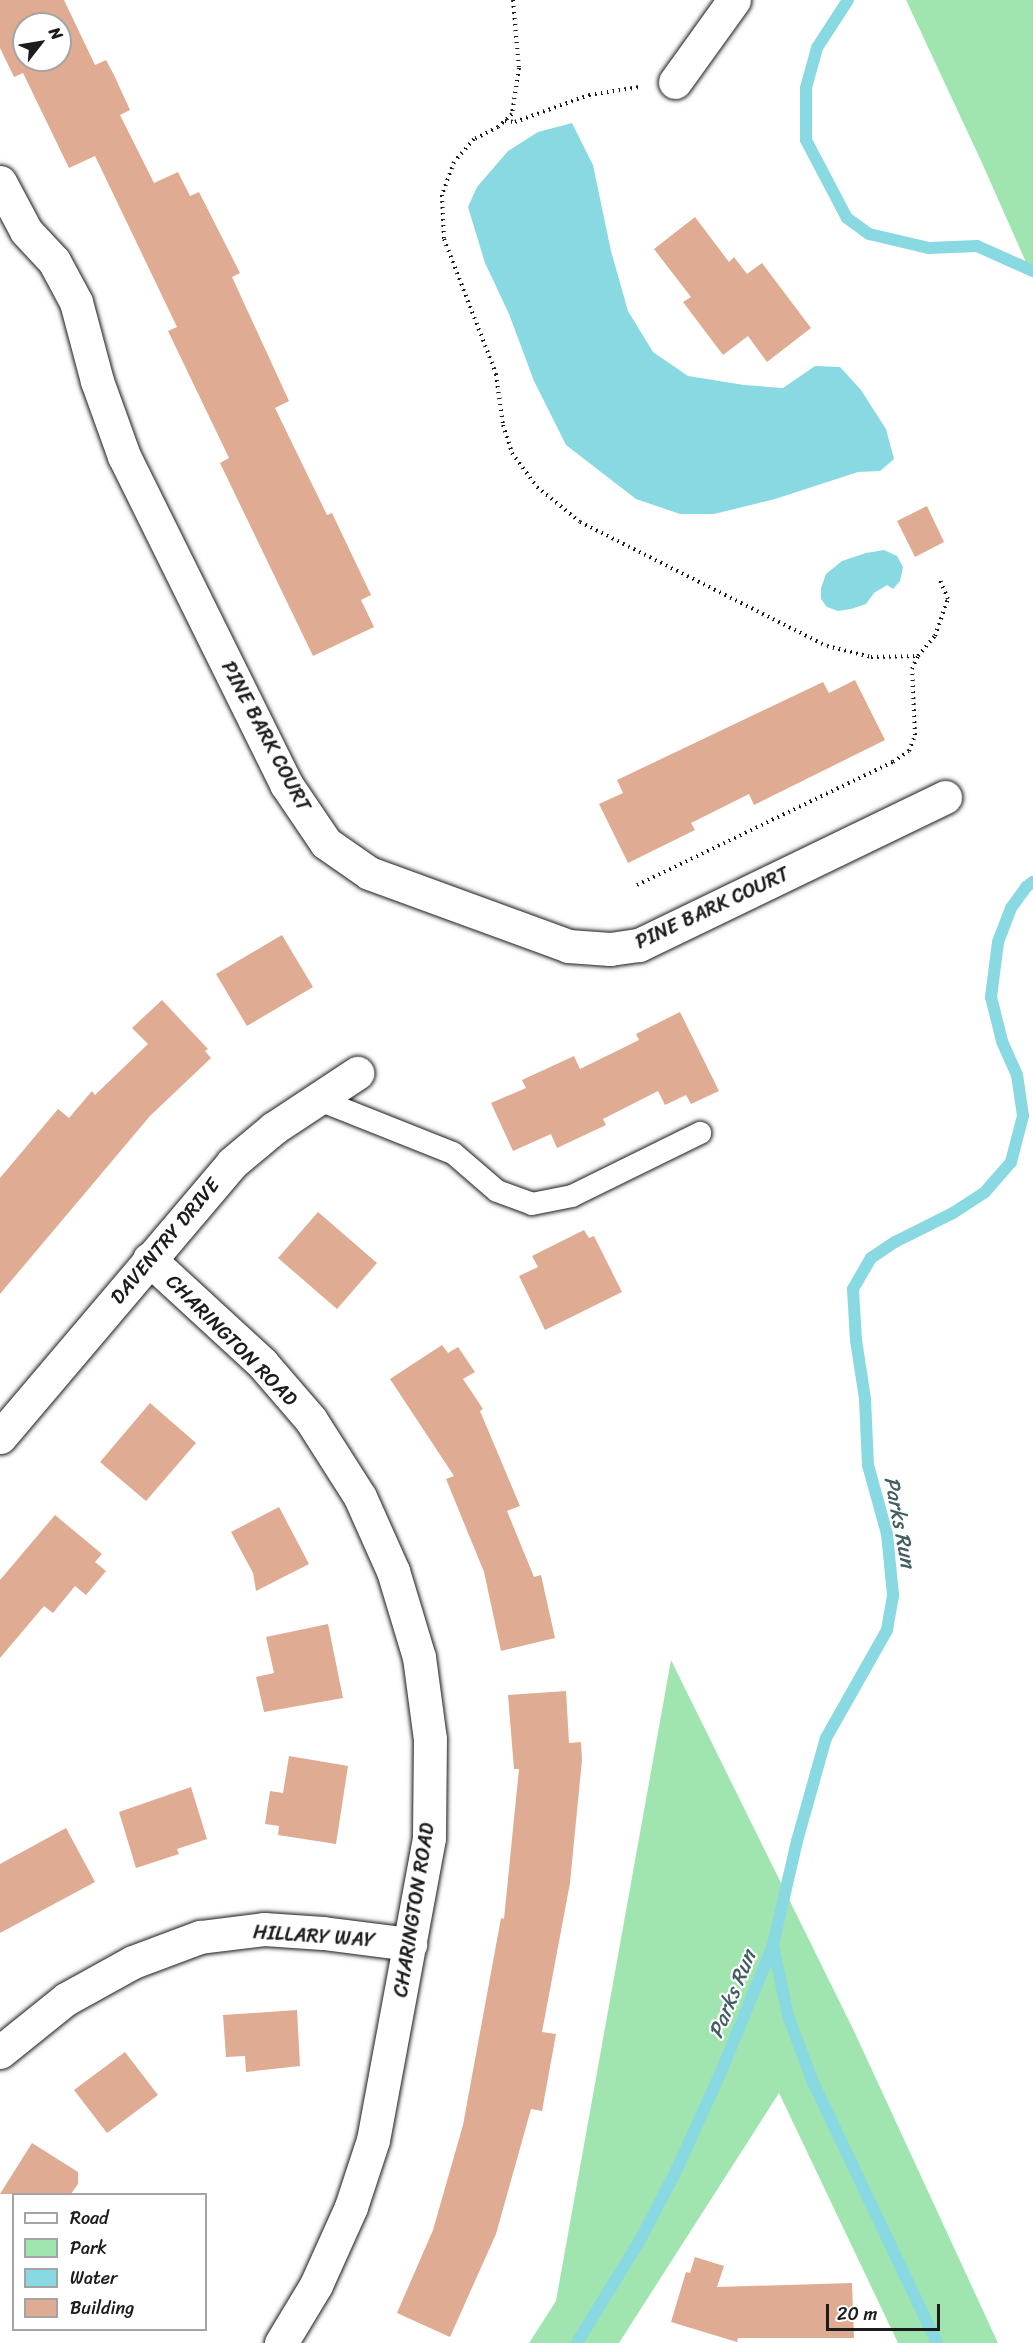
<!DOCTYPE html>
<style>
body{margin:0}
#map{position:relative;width:1033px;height:2343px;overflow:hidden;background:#fff;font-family:Sriracha,sans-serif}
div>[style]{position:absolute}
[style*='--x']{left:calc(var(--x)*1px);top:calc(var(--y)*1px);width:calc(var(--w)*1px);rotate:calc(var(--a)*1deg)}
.green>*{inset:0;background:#a0e5b0}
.water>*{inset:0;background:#88d9e1}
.stream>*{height:12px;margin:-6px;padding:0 6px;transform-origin:6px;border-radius:6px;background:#88d9e1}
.building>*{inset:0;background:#dfab92}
.path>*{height:4px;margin-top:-2px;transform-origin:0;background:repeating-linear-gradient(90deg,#1c1c1c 0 1.5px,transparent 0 6px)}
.roads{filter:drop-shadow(0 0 2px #1c1c1c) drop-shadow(0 0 2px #1c1c1c)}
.service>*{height:22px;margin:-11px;padding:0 11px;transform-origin:11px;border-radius:11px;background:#fff}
.minor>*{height:33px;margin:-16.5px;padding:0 16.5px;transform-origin:16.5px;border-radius:16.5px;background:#fff}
span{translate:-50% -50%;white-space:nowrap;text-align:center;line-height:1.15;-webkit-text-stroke:4.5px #fff;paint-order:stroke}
.street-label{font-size:20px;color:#1c1c1c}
.water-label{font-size:21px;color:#425e61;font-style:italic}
.legend{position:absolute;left:12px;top:2193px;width:195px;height:138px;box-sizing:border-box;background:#fff;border:2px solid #a4a4a4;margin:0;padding:8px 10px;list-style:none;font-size:18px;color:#1c1c1c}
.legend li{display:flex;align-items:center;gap:12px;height:30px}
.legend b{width:30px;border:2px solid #a4a4a4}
.north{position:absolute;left:12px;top:12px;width:60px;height:60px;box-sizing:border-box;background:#fff;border:2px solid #a4a4a4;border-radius:50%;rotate:59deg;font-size:16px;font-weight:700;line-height:24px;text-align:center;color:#1c1c1c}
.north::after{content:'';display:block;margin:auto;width:21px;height:27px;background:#1c1c1c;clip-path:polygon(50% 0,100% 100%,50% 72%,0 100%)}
.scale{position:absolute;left:826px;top:2304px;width:114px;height:27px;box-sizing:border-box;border:3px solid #1c1c1c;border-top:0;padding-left:8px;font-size:18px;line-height:21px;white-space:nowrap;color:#1c1c1c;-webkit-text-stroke:4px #fff;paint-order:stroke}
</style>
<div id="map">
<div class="green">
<i style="clip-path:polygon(906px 0,1033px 0,1033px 278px,982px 163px)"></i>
<i style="clip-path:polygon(671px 1660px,854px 2031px,998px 2343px,898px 2343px,779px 2093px,619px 2343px,529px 2343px,556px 2301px)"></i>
</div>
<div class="water">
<i style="clip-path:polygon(572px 123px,593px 165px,611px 251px,628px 311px,653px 352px,688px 376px,744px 385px,783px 388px,815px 366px,840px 367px,861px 390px,886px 429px,894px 459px,880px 471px,858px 472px,775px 499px,714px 514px,680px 514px,636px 499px,566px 445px,534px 381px,509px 314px,485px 263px,468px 207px,477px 187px,508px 151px,538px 132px)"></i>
<i style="clip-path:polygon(884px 550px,897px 556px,903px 567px,900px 581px,893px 589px,887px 585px,874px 593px,866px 604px,851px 609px,838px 611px,827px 607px,821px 599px,821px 588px,826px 574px,842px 561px,866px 553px)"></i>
</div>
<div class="stream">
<i style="--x:848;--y:0;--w:57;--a:122.9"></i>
<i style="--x:817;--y:48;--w:41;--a:105.4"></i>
<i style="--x:806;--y:88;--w:52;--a:90"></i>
<i style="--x:806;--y:140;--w:88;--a:62.3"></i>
<i style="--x:847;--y:218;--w:27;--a:36"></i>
<i style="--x:869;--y:234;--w:62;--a:13.1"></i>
<i style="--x:929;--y:248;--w:48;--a:-2.4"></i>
<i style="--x:977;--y:246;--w:61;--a:24.1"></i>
<i style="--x:773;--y:1945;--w:73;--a:78.1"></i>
<i style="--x:788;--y:2016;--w:71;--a:69.3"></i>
<i style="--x:813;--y:2082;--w:289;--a:64.6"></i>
<i style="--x:577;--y:2343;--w:123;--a:-58.6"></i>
<i style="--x:641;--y:2238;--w:78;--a:-62.4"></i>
<i style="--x:677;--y:2169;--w:107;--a:-65.6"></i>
<i style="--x:721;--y:2072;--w:137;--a:-67.7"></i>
<i style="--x:773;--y:1945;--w:107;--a:-77"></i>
<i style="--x:797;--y:1841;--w:107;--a:-74.3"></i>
<i style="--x:826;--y:1738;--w:124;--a:-60.5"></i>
<i style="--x:887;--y:1630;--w:36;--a:-80"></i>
<i style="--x:893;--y:1595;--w:61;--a:-95.6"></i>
<i style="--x:887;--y:1534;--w:72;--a:-105.4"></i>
<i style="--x:868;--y:1465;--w:66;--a:-92.6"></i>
<i style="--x:865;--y:1399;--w:60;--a:-98.7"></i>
<i style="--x:856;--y:1340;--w:51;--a:-93.4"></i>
<i style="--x:853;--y:1289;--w:36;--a:-60"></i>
<i style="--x:871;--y:1258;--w:29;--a:-34"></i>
<i style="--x:895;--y:1242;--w:65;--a:-26.6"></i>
<i style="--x:953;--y:1213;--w:38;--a:-33"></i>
<i style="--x:985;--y:1192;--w:40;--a:-49"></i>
<i style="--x:1011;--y:1162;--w:48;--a:-75.4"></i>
<i style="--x:1023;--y:1116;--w:41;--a:-98.3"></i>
<i style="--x:1017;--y:1075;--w:37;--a:-114"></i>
<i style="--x:1002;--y:1041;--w:45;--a:-104"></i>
<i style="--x:991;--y:997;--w:55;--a:-82.7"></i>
<i style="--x:998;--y:942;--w:36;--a:-69"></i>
<i style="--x:1011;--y:908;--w:26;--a:-54"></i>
<i style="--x:1026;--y:887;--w:9;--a:-36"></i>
</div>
<div class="building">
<i style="clip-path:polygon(evenodd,0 0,64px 0,95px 65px,106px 60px,114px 75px,130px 110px,120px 115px,154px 183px,178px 172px,190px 196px,199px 192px,240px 273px,232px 277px,289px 401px,275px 408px,327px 515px,332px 513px,371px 595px,361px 600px,374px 627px,313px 656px,220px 463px,229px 458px,168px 331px,177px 327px,95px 156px,69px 168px,23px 73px,14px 77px,0 48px,0 0,24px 24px,60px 24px,60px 60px,24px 60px,24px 24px)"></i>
<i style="clip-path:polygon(695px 217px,729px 262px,734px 257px,747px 274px,762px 263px,811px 328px,767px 362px,748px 336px,723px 355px,683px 302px,691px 297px,654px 249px)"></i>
<i style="clip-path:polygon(927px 506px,944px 542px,915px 557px,897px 521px)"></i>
<i style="clip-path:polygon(855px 680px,885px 740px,754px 805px,749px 794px,691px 823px,695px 830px,628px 863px,599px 804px,623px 793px,617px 780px,823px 682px,829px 693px)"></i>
<i style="clip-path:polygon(282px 935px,313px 987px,247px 1026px,216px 974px)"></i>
<i style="clip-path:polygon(162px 1000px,208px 1049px,205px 1051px,211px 1058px,150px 1116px,0 1294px,0 1178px,58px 1109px,69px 1118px,92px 1091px,95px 1095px,148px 1044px,132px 1028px)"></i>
<i style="clip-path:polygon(680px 1012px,719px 1091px,691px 1104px,686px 1095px,665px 1105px,658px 1091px,603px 1119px,606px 1125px,557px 1148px,551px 1134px,513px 1151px,491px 1103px,526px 1088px,522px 1080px,574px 1056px,580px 1069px,639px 1040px,636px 1034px)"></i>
<i style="clip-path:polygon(318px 1212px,377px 1263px,337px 1309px,278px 1258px)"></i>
<i style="clip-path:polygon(584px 1230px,589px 1238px,594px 1236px,622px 1292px,545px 1330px,519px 1276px,538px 1267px,532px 1256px)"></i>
<i style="clip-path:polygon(442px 1345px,448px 1353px,458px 1347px,475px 1372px,463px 1379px,483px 1409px,480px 1411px,520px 1506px,507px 1511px,534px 1577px,541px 1575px,555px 1638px,501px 1651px,484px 1572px,446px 1479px,454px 1476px,390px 1379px)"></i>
<i style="clip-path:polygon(150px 1403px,196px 1443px,146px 1501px,100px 1462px)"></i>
<i style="clip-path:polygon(279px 1507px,309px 1564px,256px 1591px,253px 1573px,231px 1532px)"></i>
<i style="clip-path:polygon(55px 1515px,102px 1554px,95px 1562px,106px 1571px,86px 1595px,75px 1586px,53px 1613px,44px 1606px,0 1658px,0 1580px)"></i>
<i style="clip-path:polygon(328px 1624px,343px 1698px,264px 1712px,256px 1677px,274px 1673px,266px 1637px)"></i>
<i style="clip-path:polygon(566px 1691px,569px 1743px,581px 1742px,582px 1760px,570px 1883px,542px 2032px,556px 2034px,542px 2111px,531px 2109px,496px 2234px,450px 2337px,397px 2313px,433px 2230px,463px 2125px,501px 1918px,504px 1919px,519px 1769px,514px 1769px,508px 1695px)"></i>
<i style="clip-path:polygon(289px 1756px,348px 1766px,336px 1844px,278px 1835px,279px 1826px,265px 1824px,270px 1791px,283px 1793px)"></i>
<i style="clip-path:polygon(191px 1787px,207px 1839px,177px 1849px,179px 1854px,136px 1868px,119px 1812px)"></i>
<i style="clip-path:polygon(66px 1828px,95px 1882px,0 1933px,0 1864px)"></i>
<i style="clip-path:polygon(297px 2010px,300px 2066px,246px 2072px,245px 2056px,226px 2057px,223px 2015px)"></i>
<i style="clip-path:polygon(125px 2052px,158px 2095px,107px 2133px,74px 2090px)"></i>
<i style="clip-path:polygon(32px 2143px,78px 2172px,78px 2184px,71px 2194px,0 2194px)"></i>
<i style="clip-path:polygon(695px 2257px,724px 2266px,717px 2287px,852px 2283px,854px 2338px,738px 2338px,737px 2342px,671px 2322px,686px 2272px,690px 2273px)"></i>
</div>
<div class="path">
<i style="--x:513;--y:0;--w:68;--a:85"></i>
<i style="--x:519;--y:68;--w:47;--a:98.7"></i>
<i style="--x:512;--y:114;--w:19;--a:137"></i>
<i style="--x:498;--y:127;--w:27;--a:153"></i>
<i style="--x:474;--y:139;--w:30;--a:131"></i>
<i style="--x:454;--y:162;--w:35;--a:110"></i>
<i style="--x:442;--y:195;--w:44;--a:87.4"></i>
<i style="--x:444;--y:239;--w:145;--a:68.9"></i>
<i style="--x:496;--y:374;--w:51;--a:82.2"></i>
<i style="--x:503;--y:425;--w:29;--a:72"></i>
<i style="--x:512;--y:453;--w:42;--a:53.7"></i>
<i style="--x:537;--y:487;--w:55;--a:39.1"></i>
<i style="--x:580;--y:522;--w:276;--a:26.7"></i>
<i style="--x:827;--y:646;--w:45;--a:14"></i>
<i style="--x:871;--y:657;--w:47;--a:-1.2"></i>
<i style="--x:505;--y:121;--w:10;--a:6"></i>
<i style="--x:515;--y:122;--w:79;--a:-20"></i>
<i style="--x:589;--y:95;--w:51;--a:-9.1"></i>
<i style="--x:637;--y:885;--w:284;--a:-25.7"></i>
<i style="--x:893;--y:762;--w:19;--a:-35"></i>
<i style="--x:909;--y:751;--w:17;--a:-69"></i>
<i style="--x:915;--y:735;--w:66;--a:-92.6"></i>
<i style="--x:912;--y:669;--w:14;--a:-65"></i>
<i style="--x:918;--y:656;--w:26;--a:-50"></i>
<i style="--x:935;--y:636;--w:39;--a:-71"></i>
<i style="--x:948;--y:599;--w:21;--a:-113"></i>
</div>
<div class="roads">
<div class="service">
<i style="--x:317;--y:1099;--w:146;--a:21.7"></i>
<i style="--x:453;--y:1153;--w:58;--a:40.8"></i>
<i style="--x:497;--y:1191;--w:37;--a:20"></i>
<i style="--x:532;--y:1204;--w:41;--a:-11.3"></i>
<i style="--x:572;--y:1196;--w:143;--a:-26.2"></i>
</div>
<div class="minor">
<i style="--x:675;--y:82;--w:101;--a:-54.3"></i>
<i style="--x:0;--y:182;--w:55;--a:62"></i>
<i style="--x:26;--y:231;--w:41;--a:47"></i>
<i style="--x:54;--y:261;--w:47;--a:61.8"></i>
<i style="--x:76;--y:302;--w:82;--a:75.1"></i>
<i style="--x:97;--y:381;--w:80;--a:70.2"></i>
<i style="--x:124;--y:456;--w:366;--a:63.7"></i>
<i style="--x:286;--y:784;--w:71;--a:55.9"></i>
<i style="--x:326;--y:843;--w:52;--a:34.9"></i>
<i style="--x:369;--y:873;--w:212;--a:20.1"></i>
<i style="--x:568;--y:946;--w:42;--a:4.1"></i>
<i style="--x:610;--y:949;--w:29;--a:-8"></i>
<i style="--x:639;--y:945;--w:340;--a:-25.8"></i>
<i style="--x:149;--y:1259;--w:154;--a:42.6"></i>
<i style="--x:262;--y:1363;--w:75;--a:49.3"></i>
<i style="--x:311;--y:1420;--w:91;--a:57.5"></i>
<i style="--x:360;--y:1497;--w:81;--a:66"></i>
<i style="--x:393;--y:1571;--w:90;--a:73.2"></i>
<i style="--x:419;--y:1657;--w:83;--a:82.4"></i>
<i style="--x:430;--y:1739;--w:99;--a:90.6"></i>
<i style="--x:429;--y:1838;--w:307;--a:100.5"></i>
<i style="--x:373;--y:2140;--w:71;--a:108.2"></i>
<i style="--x:351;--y:2207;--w:85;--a:114.2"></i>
<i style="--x:316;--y:2285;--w:68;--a:121.1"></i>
<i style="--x:0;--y:1437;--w:359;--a:-49.7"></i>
<i style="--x:232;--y:1163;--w:55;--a:-39.8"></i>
<i style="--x:274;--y:1128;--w:100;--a:-33.5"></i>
<i style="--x:0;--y:2052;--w:85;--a:-38.8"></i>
<i style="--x:66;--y:1999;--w:77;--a:-28.9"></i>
<i style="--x:133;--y:1962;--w:72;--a:-20.5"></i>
<i style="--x:200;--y:1937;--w:64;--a:-7.1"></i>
<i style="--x:264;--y:1929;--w:59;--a:3.9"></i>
<i style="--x:323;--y:1933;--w:88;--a:7.2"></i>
</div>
</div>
<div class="street-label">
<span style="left:266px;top:736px;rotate:62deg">PINE BARK COURT</span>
<span style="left:712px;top:908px;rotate:-25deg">PINE BARK COURT</span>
<span style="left:165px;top:1241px;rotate:-50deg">DAVENTRY DRIVE</span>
<span style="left:232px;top:1340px;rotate:45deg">CHARINGTON ROAD</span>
<span style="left:414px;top:1910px;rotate:-81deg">CHARINGTON ROAD</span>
<span style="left:314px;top:1936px;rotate:4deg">HILLARY WAY</span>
</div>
<div class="water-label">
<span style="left:900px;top:1522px;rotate:79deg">Parks Run</span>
<span style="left:732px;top:1994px;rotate:-68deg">Parks Run</span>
</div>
<ul class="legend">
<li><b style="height:8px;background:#fff"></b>Road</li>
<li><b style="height:16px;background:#a0e5b0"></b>Park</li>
<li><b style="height:16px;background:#88d9e1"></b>Water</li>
<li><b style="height:16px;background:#dfab92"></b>Building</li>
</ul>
<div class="north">N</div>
<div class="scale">20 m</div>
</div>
